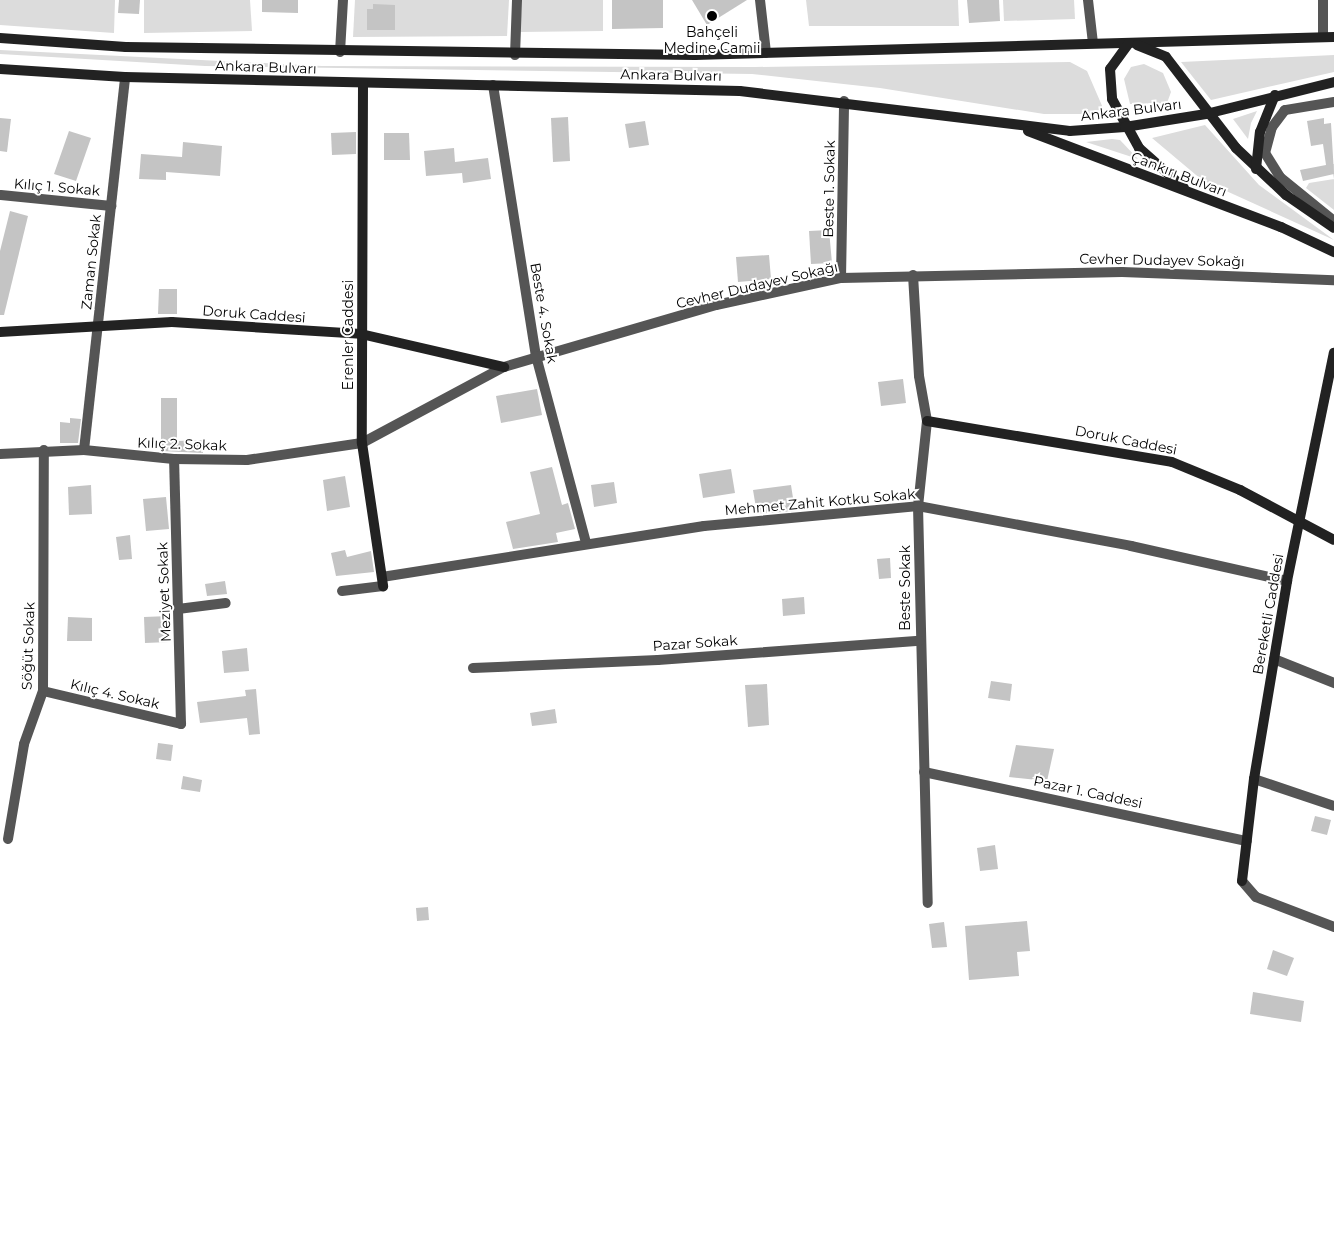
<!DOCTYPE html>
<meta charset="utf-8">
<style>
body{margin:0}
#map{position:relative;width:1334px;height:1257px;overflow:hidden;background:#fff;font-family:Montserrat,sans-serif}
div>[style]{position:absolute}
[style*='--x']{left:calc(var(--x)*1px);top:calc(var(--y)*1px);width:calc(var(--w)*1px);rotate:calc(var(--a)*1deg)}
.green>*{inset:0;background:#dcdcdc}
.building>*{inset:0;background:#c4c4c4}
.street>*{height:10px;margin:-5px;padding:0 5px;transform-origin:5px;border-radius:5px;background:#555}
.secondary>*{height:10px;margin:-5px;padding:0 5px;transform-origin:5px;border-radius:5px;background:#222}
.dots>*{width:14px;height:14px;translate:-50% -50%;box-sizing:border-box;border:2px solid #fff;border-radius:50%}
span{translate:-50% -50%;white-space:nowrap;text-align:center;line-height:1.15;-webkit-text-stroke:4px #fff;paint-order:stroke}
.poi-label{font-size:14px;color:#000}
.street-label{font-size:14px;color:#000}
</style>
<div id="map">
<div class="green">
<i style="clip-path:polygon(0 0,115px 0,114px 33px,0 25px)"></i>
<i style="clip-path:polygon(144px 0,250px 0,252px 31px,144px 33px)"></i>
<i style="clip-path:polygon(355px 0,509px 0,507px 36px,353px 37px)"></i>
<i style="clip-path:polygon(522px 0,603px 0,603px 31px,520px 32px)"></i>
<i style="clip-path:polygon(806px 0,958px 0,959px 26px,809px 26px)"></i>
<i style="clip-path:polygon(1003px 0,1074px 0,1075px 19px,1004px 21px)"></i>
<i style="clip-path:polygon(0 50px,322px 66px,755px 67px,1070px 62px,1087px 71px,1103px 108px,1091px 114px,1044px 114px,880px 88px,752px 74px,205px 66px,0 54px)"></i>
<i style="clip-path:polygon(1334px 55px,1334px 72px,1211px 100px,1181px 62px)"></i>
<i style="clip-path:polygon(1144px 64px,1163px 73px,1171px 92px,1167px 103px,1130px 104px,1124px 79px,1131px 67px)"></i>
<i style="clip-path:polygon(1257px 111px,1251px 123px,1248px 139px,1233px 119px)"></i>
<i style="clip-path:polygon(1205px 125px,1259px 185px,1334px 240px,1202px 180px,1152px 138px)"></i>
<i style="clip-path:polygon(1112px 139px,1120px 140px,1138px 159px,1086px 142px)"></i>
<i style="clip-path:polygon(1331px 164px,1334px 164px,1334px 210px,1306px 188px,1309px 183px,1334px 179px)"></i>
</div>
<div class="building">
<i style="clip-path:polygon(119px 0,140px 0,139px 14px,118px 13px)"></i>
<i style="clip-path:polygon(262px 0,298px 0,298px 13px,262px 12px)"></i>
<i style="clip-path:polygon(612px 0,663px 0,663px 28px,612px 29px)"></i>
<i style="clip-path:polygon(692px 0,747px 0,707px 25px)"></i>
<i style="clip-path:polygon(967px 0,999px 0,1000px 21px,969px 23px)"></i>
<i style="clip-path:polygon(373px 4px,395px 5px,395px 30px,367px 30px,367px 9px,373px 9px)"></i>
<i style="clip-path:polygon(568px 117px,570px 161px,553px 162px,551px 118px)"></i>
<i style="clip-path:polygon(0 118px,11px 119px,7px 152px,0 151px)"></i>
<i style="clip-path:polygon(1324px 118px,1324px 124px,1331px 123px,1334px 174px,1303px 181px,1300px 170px,1326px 165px,1323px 144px,1311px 146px,1307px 121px)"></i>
<i style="clip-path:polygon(645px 121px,649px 145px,629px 148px,625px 124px)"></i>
<i style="clip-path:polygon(69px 131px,91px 138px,76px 181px,54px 174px)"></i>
<i style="clip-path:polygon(356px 132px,356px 154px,332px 155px,331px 133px)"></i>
<i style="clip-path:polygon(384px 133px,409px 133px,410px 160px,384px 160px)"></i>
<i style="clip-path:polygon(183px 142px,222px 146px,220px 176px,166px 172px,166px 180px,139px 179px,141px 154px,182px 157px)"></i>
<i style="clip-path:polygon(454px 148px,455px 162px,488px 158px,491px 179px,463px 183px,462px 173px,426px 176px,424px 151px)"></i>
<i style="clip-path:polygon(10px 211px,28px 216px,4px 315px,0 315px,0 251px)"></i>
<i style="clip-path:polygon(829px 230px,832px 263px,811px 264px,809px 231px)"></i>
<i style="clip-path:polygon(769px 255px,771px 279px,738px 282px,736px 257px)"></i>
<i style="clip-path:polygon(159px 289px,177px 289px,177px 314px,158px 314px)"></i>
<i style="clip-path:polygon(903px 379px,906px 403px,881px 406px,878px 382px)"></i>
<i style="clip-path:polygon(537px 389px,542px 415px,501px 423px,496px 396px)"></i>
<i style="clip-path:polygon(161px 398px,177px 398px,177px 441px,202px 440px,203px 453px,161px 451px)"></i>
<i style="clip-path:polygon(70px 418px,81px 419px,78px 443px,60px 443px,60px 422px,70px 423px)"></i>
<i style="clip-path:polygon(552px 467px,562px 505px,568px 503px,575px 529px,556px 533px,558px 542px,513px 549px,506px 522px,540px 514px,530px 472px)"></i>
<i style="clip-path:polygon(731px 469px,735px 493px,703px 498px,699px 474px)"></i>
<i style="clip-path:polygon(345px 476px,350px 507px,327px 511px,323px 480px)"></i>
<i style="clip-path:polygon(614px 482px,617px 503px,594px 507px,591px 485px)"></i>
<i style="clip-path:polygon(91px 485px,92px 514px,69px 515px,68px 487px)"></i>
<i style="clip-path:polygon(791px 485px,795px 511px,757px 514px,753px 490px)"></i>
<i style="clip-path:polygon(166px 497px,169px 529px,146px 531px,143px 499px)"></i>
<i style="clip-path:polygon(130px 535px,132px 559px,119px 560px,116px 537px)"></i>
<i style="clip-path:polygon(345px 550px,347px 557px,371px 551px,374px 572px,336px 576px,331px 553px)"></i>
<i style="clip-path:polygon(890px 558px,891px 578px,879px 579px,877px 559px)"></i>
<i style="clip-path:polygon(225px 581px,227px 594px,207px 596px,205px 584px)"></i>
<i style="clip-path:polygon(804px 597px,805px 614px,783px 616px,782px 599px)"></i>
<i style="clip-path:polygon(169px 616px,169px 642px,145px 643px,144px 617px)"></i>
<i style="clip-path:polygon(68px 617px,92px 618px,92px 641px,67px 641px)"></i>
<i style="clip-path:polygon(247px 648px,249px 671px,224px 673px,222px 651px)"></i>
<i style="clip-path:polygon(991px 681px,1012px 684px,1010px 701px,988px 698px)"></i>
<i style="clip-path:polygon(767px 684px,769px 725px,748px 727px,745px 685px)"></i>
<i style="clip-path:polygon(256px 689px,260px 734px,249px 735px,247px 718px,200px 723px,197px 702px,246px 696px,245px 690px)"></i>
<i style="clip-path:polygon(555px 709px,557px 723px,532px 726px,530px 713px)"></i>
<i style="clip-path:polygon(158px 743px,173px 745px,171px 761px,156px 759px)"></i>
<i style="clip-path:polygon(1016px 745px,1054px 749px,1047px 781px,1009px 777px)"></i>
<i style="clip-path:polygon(183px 776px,202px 780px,200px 792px,181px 789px)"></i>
<i style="clip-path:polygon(1315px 816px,1331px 820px,1327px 835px,1311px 831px)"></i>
<i style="clip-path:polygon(995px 845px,998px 869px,980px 871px,977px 848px)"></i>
<i style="clip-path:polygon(428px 907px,429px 920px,417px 921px,416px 908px)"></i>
<i style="clip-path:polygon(1027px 921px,1030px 951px,1017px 952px,1019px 976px,969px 980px,965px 926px)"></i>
<i style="clip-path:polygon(944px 922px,947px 947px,932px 948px,929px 924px)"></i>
<i style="clip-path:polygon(1273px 950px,1294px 958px,1287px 976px,1267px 969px)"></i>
<i style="clip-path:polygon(1253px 992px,1304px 1001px,1301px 1022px,1250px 1014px)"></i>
</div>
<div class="street">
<i style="--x:760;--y:0;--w:53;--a:83.5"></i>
<i style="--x:1088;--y:0;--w:43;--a:83.4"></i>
<i style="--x:1323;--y:0;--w:37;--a:90"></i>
<i style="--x:340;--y:52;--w:52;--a:-86.7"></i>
<i style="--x:515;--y:55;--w:55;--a:-87.9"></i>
<i style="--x:493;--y:85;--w:274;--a:81"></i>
<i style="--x:536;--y:356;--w:193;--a:75"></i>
<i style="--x:1334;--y:102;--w:50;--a:170.7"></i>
<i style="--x:1285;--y:110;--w:21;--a:127"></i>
<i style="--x:1272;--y:127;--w:27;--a:105"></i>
<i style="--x:1265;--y:153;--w:28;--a:58"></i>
<i style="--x:1280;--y:177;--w:70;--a:39.2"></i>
<i style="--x:1;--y:195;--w:111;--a:5.7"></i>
<i style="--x:913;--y:275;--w:101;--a:86.6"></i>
<i style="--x:919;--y:376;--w:46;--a:79.9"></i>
<i style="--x:927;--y:421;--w:85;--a:96"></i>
<i style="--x:918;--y:506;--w:397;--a:88.6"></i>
<i style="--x:841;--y:278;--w:177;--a:-89"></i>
<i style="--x:84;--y:450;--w:375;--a:-83.7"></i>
<i style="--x:0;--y:454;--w:84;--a:-2.7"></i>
<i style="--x:84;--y:450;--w:90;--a:5.7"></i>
<i style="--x:174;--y:459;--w:73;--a:0.8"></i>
<i style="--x:247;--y:460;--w:116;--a:-8.4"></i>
<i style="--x:362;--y:443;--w:161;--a:-28.2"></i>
<i style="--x:504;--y:367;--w:221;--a:-16.3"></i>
<i style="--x:716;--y:305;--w:128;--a:-12.2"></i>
<i style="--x:841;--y:278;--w:281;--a:-1.2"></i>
<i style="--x:1122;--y:272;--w:212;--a:2.2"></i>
<i style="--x:382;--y:577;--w:326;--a:-9"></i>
<i style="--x:704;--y:526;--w:215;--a:-5.3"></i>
<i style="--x:918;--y:506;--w:217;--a:10.6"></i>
<i style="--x:1131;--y:546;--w:160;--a:12.6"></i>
<i style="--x:342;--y:591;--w:41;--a:-7"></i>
<i style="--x:178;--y:609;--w:48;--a:-7.1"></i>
<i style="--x:1274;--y:659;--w:65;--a:21.8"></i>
<i style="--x:473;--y:668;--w:185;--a:-2.5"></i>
<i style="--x:658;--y:660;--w:262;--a:-4.2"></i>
<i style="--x:43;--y:691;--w:142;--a:13.4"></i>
<i style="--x:181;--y:724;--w:265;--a:-91.5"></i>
<i style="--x:924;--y:772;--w:330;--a:12.1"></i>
<i style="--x:1254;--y:779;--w:84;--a:18.6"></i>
<i style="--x:8;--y:839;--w:96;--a:-80.4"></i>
<i style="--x:24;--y:744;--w:56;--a:-70.3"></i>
<i style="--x:43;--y:691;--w:241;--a:-89.8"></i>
<i style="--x:1242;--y:881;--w:21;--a:49"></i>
<i style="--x:1256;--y:897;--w:84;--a:21"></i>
</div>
<div class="secondary">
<i style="--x:0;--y:38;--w:126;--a:4.1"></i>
<i style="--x:126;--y:47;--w:569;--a:0.81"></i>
<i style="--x:695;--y:55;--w:639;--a:-1.61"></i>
<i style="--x:1129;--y:43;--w:32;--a:126"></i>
<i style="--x:1110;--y:69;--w:30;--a:86"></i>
<i style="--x:1112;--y:99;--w:56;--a:61.1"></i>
<i style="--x:1139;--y:148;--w:60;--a:41.6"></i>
<i style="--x:1137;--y:45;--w:31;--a:22"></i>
<i style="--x:1166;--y:57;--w:115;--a:52.4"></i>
<i style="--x:1236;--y:148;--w:69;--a:43.2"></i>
<i style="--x:1286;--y:195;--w:58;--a:34.5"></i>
<i style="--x:0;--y:69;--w:125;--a:3.7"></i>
<i style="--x:125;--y:77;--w:615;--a:1.3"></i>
<i style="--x:740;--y:91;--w:332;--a:6.9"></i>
<i style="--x:1070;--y:131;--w:55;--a:-4.2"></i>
<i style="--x:1125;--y:127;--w:82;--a:-9.1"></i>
<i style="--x:1206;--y:114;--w:132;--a:-14"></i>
<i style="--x:363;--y:83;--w:360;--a:90.2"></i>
<i style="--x:362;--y:443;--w:145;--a:81.6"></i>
<i style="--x:1028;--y:131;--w:271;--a:20.8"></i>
<i style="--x:1281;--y:227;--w:59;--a:25.3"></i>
<i style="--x:1256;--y:169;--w:37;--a:-84"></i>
<i style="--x:1260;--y:132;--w:40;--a:-68"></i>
<i style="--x:0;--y:332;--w:172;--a:-3.3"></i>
<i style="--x:172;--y:322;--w:189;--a:3.6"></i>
<i style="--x:361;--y:334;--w:147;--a:13"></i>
<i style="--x:927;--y:421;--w:248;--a:9.5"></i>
<i style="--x:1172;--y:462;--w:74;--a:22.4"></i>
<i style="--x:1240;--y:490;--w:106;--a:28"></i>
<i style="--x:1242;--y:881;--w:103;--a:-83.3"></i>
<i style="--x:1254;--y:779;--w:201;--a:-80.5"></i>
<i style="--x:1287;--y:581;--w:233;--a:-78.4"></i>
</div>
<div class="dots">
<i style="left:712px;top:16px;background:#000"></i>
</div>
<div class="poi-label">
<span style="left:712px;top:40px">Bahçeli<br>Medine Camii</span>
</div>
<div class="street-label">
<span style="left:266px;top:67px;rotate:2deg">Ankara Bulvarı</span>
<span style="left:671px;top:75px;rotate:1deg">Ankara Bulvarı</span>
<span style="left:1131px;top:110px;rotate:-7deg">Ankara Bulvarı</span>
<span style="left:1179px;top:174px;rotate:21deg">Çankırı Bulvarı</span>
<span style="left:57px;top:187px;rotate:5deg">Kılıç 1. Sokak</span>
<span style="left:829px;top:189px;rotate:-89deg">Beste 1. Sokak</span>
<span style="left:1162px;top:260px;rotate:1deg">Cevher Dudayev Sokağı</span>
<span style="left:91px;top:262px;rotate:-84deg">Zaman Sokak</span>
<span style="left:757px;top:285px;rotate:-13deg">Cevher Dudayev Sokağı</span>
<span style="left:544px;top:313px;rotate:80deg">Beste 4. Sokak</span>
<span style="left:254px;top:314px;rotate:4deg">Doruk Caddesi</span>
<span style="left:348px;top:335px;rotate:-90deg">Erenler Caddesi</span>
<span style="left:1126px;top:440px;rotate:11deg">Doruk Caddesi</span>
<span style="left:182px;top:444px;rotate:2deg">Kılıç 2. Sokak</span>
<span style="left:820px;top:502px;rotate:-5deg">Mehmet Zahit Kotku Sokak</span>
<span style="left:905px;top:588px;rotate:-90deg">Beste Sokak</span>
<span style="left:164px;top:592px;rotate:-92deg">Meziyet Sokak</span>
<span style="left:1268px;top:614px;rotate:-80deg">Bereketli Caddesi</span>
<span style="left:695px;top:643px;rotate:-4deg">Pazar Sokak</span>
<span style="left:28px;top:646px;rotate:-88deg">Söğüt Sokak</span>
<span style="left:115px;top:694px;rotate:13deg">Kılıç 4. Sokak</span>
<span style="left:1088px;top:792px;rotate:12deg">Pazar 1. Caddesi</span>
</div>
</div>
